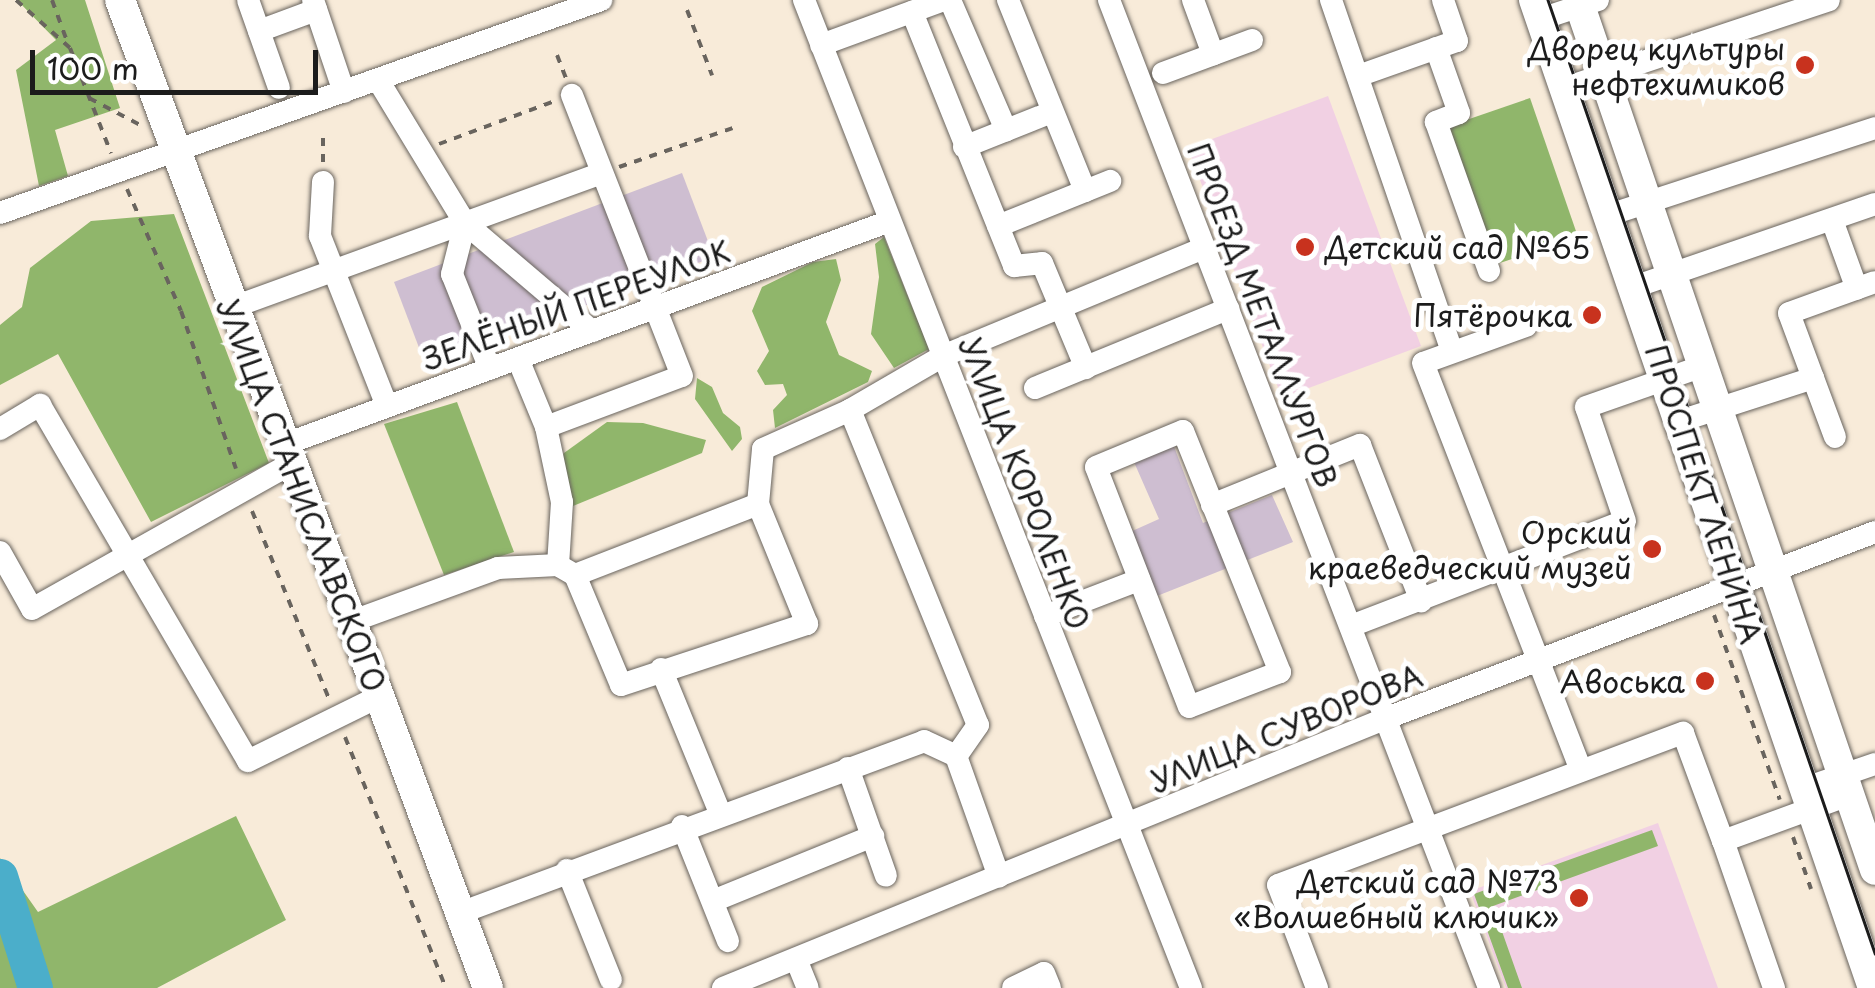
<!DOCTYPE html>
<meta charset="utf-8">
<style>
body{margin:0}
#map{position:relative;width:1875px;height:988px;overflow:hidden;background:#f8ebd9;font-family:"Playpen Sans",sans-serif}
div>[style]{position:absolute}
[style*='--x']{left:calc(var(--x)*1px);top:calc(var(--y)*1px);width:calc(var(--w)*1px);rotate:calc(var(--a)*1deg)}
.built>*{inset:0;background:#f1d0e3}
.industrial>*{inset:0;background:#cebed1}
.forest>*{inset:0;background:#90b66b}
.river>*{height:35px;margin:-17.5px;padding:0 17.5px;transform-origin:17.5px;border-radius:17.5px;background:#4baeca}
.path>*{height:4px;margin-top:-2px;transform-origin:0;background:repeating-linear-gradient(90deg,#69645e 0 8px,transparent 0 16px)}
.roads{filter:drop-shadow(0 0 2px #69645e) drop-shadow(0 0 2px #69645e)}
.minor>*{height:22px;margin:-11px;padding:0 11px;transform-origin:11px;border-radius:11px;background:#fff}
.major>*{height:30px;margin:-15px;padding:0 15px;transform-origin:15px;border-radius:15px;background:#fff}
.tram>*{height:2.5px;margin:-1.25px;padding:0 1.25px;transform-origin:1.25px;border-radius:1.25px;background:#1c1c1c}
.dots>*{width:28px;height:28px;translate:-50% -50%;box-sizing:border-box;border:5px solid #fff;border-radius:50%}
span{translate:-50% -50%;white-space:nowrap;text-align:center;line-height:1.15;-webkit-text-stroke:10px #fff;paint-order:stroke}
.poi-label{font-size:30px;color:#1c1c1c}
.right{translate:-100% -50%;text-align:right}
.left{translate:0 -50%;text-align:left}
.street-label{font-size:30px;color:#1c1c1c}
.scale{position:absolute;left:30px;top:50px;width:288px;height:45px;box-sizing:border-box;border:5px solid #1c1c1c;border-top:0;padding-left:12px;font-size:30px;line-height:35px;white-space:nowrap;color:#1c1c1c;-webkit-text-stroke:8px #fff;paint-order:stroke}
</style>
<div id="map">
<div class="built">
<i style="clip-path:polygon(1328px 96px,1421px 346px,1282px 398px,1188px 148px)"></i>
<i style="clip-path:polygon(1658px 823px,1718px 988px,1506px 988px,1470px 891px)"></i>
</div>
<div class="industrial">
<i style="clip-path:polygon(682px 173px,714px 257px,426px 366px,394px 282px)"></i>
<i style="clip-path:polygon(1170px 436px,1203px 523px,1272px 495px,1293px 542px,1157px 596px,1130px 532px,1159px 519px,1130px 453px)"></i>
</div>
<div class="forest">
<i style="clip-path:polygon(17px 0,85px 0,120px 108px,55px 130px,68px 176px,39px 186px,16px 70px,56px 40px)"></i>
<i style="clip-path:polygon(1530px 98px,1578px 237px,1494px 265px,1446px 127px)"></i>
<i style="clip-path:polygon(174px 214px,269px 463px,151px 522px,58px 354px,0 385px,0 325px,22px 307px,30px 268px,91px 221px)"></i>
<i style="clip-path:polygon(884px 237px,929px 349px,894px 368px,871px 334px,879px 277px,875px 244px)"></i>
<i style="clip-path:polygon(836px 259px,841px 280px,826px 322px,839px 355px,872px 371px,868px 382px,775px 428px,773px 410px,787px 395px,783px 384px,765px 385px,757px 371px,769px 351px,752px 311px,762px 287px,813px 262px)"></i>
<i style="clip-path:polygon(697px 378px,712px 387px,723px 413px,740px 427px,742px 439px,732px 451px,695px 399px)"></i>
<i style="clip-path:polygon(457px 402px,514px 552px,444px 575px,384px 424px)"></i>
<i style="clip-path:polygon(607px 422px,643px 423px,706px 440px,702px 453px,573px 506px,560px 463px,564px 453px)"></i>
<i style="clip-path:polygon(236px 816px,286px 920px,157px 988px,0 988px,0 858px,38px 912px)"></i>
<i style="clip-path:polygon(1652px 830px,1658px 846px,1493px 906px,1522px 988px,1508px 988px,1474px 894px)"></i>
</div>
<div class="river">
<i style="--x:0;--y:876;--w:117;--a:72.6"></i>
</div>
<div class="path">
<i style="--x:16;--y:0;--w:72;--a:41.6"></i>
<i style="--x:70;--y:48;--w:113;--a:68.7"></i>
<i style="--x:52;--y:0;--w:47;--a:70"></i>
<i style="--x:687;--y:10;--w:70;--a:69"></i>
<i style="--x:557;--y:55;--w:25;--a:69"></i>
<i style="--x:89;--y:98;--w:60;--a:27.8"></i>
<i style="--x:439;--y:144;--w:121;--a:-20.4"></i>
<i style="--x:323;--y:162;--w:27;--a:-90"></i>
<i style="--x:619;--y:167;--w:120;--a:-18.9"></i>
<i style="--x:127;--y:189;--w:133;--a:66.1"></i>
<i style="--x:181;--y:311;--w:167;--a:70.8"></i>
<i style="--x:252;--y:511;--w:205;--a:67.7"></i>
<i style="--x:1714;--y:615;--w:196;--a:70.4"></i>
<i style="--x:345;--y:737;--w:271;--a:68.1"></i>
<i style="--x:1793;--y:837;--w:55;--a:70.9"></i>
</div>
<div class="roads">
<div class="minor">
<i style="--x:248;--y:0;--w:93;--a:70.6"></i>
<i style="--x:313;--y:0;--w:97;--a:71.4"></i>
<i style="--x:804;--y:0;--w:1061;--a:68.61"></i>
<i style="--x:950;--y:0;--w:142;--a:66.7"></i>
<i style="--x:1008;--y:0;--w:206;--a:68"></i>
<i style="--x:1109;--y:0;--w:1059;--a:68.96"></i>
<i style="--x:1193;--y:0;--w:58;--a:69.7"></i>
<i style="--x:1331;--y:0;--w:372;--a:71"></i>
<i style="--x:912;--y:12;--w:274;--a:68.1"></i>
<i style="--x:1014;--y:266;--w:28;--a:-6"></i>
<i style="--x:1042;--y:263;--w:114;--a:67.3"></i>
<i style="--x:1541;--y:19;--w:60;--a:-18.4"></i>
<i style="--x:259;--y:31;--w:61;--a:-20.2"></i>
<i style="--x:821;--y:45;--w:131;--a:-20.1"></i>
<i style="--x:1436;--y:48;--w:69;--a:70.5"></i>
<i style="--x:1459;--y:113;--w:25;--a:159"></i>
<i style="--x:1436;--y:122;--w:158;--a:70.4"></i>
<i style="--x:1163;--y:73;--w:95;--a:-20.3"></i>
<i style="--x:1358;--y:76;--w:105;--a:-19.5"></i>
<i style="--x:1457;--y:41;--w:43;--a:-108.9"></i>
<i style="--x:378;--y:80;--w:167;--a:58.7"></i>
<i style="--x:465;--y:223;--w:167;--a:40.4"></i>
<i style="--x:1565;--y:88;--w:278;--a:-18.4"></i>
<i style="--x:964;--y:147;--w:95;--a:-21.7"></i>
<i style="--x:323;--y:182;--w:54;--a:93.2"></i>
<i style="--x:320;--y:236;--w:183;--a:68.5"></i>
<i style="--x:0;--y:213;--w:638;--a:-19.51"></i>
<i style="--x:1609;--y:215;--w:280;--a:-18.1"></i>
<i style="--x:1832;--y:220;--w:73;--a:70.1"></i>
<i style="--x:465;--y:223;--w:53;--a:104.3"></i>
<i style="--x:452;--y:274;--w:102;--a:68.2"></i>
<i style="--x:998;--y:226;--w:121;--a:-21.9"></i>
<i style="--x:1634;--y:287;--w:255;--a:-19"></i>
<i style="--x:231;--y:308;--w:394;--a:-20"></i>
<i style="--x:1526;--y:326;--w:109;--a:160.2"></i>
<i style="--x:1423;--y:363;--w:437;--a:68.8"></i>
<i style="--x:518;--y:359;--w:74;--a:67.6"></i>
<i style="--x:546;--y:427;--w:77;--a:78"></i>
<i style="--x:562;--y:502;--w:63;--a:93.6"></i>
<i style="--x:1035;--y:388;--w:209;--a:-22.3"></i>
<i style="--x:850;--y:410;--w:340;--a:67.9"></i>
<i style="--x:978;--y:725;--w:38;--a:125"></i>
<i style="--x:1680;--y:421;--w:140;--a:-17.9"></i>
<i style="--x:546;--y:427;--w:145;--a:-20.6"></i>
<i style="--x:682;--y:376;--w:302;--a:-111.4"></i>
<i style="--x:0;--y:429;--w:47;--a:-31"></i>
<i style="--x:40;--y:405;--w:412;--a:59.7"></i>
<i style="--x:248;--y:761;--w:145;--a:-26.2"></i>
<i style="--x:1183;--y:431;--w:260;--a:68.1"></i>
<i style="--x:1280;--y:672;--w:97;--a:159"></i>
<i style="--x:1189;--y:707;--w:257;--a:-111.2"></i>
<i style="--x:1096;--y:467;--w:94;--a:-22.5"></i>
<i style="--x:1835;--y:437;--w:132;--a:-110.4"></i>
<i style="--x:1789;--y:313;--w:91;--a:-19.8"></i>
<i style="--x:283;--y:445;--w:647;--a:-20.26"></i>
<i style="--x:1212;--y:505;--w:160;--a:-22.1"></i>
<i style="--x:1360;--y:445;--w:168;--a:68.6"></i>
<i style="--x:0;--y:552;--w:65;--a:60.7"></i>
<i style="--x:32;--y:609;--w:296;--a:-29.3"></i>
<i style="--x:561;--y:567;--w:16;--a:30"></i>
<i style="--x:575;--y:575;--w:196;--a:-21.2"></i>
<i style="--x:575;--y:575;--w:119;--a:67.3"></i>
<i style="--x:621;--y:685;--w:196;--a:-18.2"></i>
<i style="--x:807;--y:624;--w:130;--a:-112.2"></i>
<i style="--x:758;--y:504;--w:55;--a:-84.8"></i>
<i style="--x:763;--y:449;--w:95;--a:-24.1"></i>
<i style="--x:850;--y:410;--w:108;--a:-30.1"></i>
<i style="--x:943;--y:356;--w:282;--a:-22.5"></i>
<i style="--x:1045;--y:616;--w:101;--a:-21"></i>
<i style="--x:350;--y:622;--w:158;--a:-20"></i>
<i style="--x:498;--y:568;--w:60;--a:-2.9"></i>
<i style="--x:1351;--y:626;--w:293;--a:-21"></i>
<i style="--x:1625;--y:521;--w:120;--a:-108.9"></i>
<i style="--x:1586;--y:407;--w:124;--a:-19.3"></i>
<i style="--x:661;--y:669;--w:158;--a:67.7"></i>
<i style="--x:848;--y:768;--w:114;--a:70.6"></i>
<i style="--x:1805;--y:788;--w:74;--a:-18.9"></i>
<i style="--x:682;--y:826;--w:124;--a:68.2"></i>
<i style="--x:567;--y:870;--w:118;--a:68.2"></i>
<i style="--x:713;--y:901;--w:173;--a:-22.1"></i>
<i style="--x:460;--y:913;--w:495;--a:-20.3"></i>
<i style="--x:924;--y:741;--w:35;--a:25"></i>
<i style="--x:956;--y:756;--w:128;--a:70.4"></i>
<i style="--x:796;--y:959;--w:31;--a:68"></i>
<i style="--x:723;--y:988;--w:717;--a:-22.13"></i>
<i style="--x:1387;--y:718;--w:522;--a:-20.86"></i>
<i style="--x:1013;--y:988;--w:34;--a:-26"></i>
<i style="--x:1044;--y:973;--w:16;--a:68"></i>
<i style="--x:1317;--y:988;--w:110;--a:-110.7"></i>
<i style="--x:1278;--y:885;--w:433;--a:-20.6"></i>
<i style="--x:1683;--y:733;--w:115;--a:69.7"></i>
<i style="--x:1774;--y:988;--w:156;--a:-109.1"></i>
<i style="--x:1723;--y:841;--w:134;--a:-20.1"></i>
</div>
<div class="major">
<i style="--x:120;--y:0;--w:1054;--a:69.57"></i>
<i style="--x:1534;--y:0;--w:1045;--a:71.06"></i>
<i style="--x:1578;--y:0;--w:919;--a:71.15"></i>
</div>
</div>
<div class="tram">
<i style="--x:1548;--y:0;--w:1008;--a:71.06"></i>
</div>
<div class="dots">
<i style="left:1805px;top:65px;background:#c8321e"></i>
<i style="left:1305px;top:247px;background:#c8321e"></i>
<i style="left:1592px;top:315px;background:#c8321e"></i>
<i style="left:1652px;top:549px;background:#c8321e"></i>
<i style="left:1705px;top:681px;background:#c8321e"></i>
<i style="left:1579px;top:898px;background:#c8321e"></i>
</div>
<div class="poi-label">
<span class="right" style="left:1785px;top:65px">Дворец культуры<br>нефтехимиков</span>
<span class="left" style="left:1325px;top:247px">Детский сад №65</span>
<span class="right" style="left:1572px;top:315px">Пятёрочка</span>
<span class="right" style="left:1632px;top:549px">Орский<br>краеведческий музей</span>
<span class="right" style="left:1685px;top:681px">Авоська</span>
<span class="right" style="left:1559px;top:898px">Детский сад №73<br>«Волшебный ключик»</span>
</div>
<div class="street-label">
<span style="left:576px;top:305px;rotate:-20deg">ЗЕЛЁНЫЙ ПЕРЕУЛОК</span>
<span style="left:1263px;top:315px;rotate:69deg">ПРОЕЗД МЕТАЛЛУРГОВ</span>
<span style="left:1025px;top:483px;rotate:69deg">УЛИЦА КОРОЛЕНКО</span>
<span style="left:1704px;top:494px;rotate:72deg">ПРОСПЕКТ ЛЕНИНА</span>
<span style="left:302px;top:495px;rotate:69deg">УЛИЦА СТАНИСЛАВСКОГО</span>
<span style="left:1286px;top:728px;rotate:-22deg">УЛИЦА СУВОРОВА</span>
</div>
<div class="scale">100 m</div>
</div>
